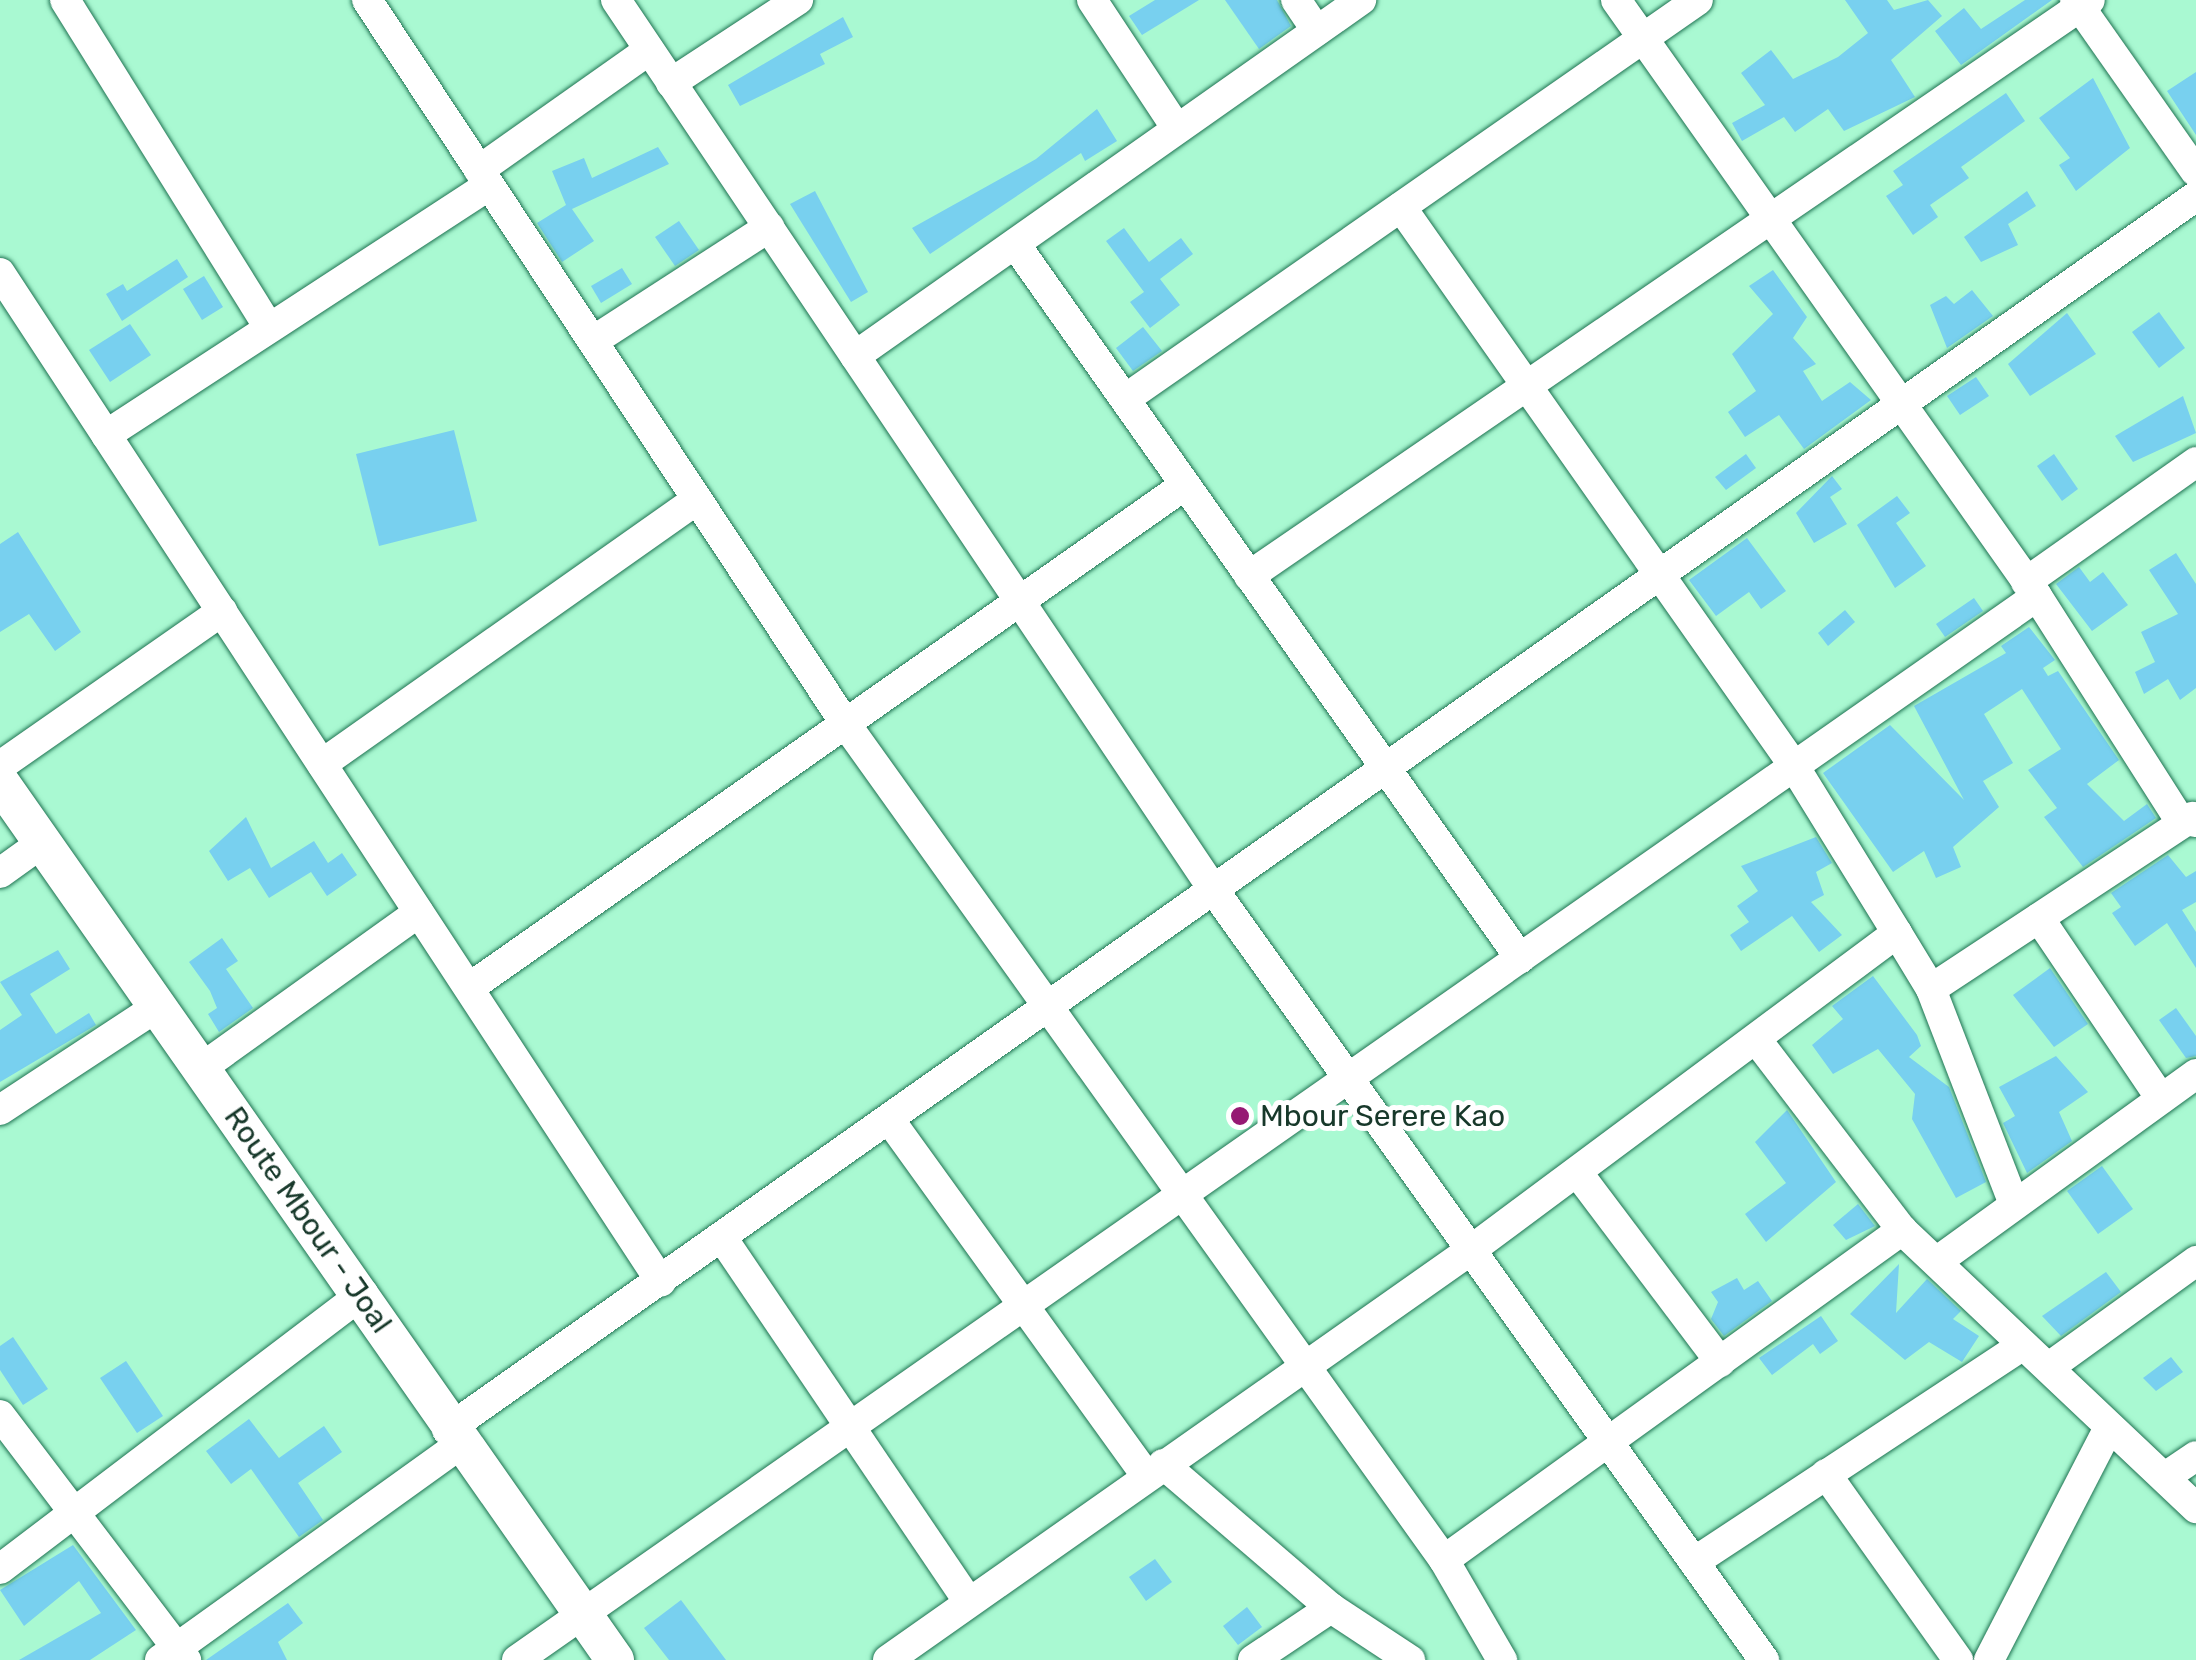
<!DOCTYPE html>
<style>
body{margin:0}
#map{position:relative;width:2196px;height:1660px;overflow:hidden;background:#a9f9d2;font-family:Rubik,sans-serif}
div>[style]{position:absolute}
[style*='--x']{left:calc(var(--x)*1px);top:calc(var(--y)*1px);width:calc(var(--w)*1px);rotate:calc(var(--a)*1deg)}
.building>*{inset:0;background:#78d0ef}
.roads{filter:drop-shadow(0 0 2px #1f7352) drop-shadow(0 0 2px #1f7352)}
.minor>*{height:30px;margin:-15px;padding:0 15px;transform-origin:15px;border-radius:15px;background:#fff}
.major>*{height:38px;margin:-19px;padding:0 19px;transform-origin:19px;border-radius:19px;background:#fff}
.dots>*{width:28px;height:28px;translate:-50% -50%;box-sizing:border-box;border:5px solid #fff;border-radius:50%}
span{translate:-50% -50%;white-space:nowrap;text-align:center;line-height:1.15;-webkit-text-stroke:10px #fff;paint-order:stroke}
.poi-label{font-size:30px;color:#17382a}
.left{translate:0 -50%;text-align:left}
.street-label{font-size:30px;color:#17382a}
</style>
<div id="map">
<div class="building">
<i style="clip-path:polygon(1155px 0,1199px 0,1142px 35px,1129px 16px)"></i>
<i style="clip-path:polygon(1225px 0,1277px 0,1291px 26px,1259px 49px)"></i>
<i style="clip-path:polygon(1845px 0,1887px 0,1894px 10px,1928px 0,1942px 16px,1891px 60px,1915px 97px,1844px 131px,1828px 109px,1795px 132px,1784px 117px,1742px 141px,1732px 123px,1765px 105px,1741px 73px,1771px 50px,1793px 79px,1838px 57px,1868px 33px)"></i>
<i style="clip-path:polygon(2025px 0,2052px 0,1961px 65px,1935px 31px,1964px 8px,1981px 29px)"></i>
<i style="clip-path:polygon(843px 17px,853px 37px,820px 54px,825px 64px,740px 106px,728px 85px)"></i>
<i style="clip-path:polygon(2196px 72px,2196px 135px,2167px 91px)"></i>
<i style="clip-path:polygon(2093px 78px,2130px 148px,2076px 191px,2059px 165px,2070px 158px,2039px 118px)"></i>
<i style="clip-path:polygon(2006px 93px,2025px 121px,1961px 167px,1969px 178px,1930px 205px,1938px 217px,1913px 235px,1886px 196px,1903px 185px,1893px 171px)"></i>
<i style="clip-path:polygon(1097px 109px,1117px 141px,1085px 161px,1081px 153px,930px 254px,912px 228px,1036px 159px)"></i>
<i style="clip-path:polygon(658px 147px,669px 164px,572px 209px,594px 241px,562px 262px,537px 223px,566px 205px,552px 171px,584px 158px,592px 178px)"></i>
<i style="clip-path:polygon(815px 191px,868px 292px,851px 302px,790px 204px)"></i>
<i style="clip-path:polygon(2027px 191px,2036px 206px,2008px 224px,2018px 245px,1981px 262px,1964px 237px)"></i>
<i style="clip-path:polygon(679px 221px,699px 250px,675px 266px,655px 237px)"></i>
<i style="clip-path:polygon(1124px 228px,1149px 262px,1181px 238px,1193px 254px,1160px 279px,1180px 305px,1150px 328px,1130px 302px,1144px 292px,1106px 241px)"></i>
<i style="clip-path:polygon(177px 259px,188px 277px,122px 321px,106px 294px,123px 284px,127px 291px)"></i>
<i style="clip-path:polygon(622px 268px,632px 284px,601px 303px,591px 286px)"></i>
<i style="clip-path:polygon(1773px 270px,1807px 317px,1793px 338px,1816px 364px,1803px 371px,1822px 401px,1850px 382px,1871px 400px,1804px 449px,1779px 415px,1745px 437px,1728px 412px,1756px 391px,1732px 354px,1773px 314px,1749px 286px)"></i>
<i style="clip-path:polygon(204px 276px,223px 307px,202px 320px,183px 289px)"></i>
<i style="clip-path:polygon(1972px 290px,1993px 316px,1947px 348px,1930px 305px,1946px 296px,1954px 304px)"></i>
<i style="clip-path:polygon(2159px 312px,2185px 348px,2159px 368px,2132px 332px)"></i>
<i style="clip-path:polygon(2067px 313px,2096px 354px,2030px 396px,2008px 364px)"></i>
<i style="clip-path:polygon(130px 324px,151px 355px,110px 382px,89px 350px)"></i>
<i style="clip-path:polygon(1143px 327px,1162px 351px,1133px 371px,1116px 348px)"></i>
<i style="clip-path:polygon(1976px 377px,1989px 396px,1960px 415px,1947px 396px)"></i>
<i style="clip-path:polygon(2183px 396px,2196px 433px,2133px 462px,2115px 436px)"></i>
<i style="clip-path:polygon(454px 430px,477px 521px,379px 546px,356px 454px)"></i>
<i style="clip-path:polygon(1746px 454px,1756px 468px,1726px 490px,1715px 477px)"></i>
<i style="clip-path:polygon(2054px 454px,2078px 489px,2062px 501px,2037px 466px)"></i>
<i style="clip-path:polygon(1832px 476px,1842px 489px,1830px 497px,1847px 524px,1814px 543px,1796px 513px)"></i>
<i style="clip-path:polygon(1897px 496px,1910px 513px,1896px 523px,1926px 566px,1895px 588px,1857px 525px)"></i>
<i style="clip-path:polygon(18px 532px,81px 632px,55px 651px,29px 614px,0 632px,0 544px)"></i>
<i style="clip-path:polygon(1747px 538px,1786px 591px,1761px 609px,1749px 592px,1716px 616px,1689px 580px)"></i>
<i style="clip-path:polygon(2176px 553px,2196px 584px,2196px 688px,2180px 700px,2168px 679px,2144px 694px,2135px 672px,2155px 662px,2141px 632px,2178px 614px,2149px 570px)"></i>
<i style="clip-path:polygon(2079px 567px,2090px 582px,2103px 572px,2128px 605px,2092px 631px,2056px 584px)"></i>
<i style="clip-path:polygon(1974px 598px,1983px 611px,1945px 637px,1936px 624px)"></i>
<i style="clip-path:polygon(1845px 610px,1855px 622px,1828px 646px,1818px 633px)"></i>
<i style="clip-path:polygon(2029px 627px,2055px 660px,2043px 668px,2048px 676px,2058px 671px,2119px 760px,2087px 784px,2124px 821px,2147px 804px,2156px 818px,2083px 867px,2044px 817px,2057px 808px,2028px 770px,2061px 749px,2022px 689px,1984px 714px,2013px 763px,1983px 781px,1999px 807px,1953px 847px,1961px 867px,1936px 878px,1924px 851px,1893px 872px,1823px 773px,1890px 725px,1964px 800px,1914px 706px,2006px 653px,2001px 646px)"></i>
<i style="clip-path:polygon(246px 817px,271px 868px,314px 841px,328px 863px,342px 853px,357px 875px,327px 896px,311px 872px,269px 898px,250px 868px,228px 881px,209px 851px)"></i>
<i style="clip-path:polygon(1816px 837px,1832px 863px,1816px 872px,1824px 895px,1811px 902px,1842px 935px,1819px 952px,1792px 916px,1741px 951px,1730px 935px,1749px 922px,1737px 906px,1758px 891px,1741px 866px)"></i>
<i style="clip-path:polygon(2168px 855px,2186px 877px,2196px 871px,2196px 902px,2182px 910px,2196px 932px,2196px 968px,2167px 923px,2135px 946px,2112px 913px,2121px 907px,2111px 893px)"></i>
<i style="clip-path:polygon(222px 938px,238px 961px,226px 969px,253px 1008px,219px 1032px,208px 1014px,217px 1008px,210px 991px,189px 962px)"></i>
<i style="clip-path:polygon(58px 950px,70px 969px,30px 994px,56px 1034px,89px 1013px,96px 1025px,0 1082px,0 1030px,22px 1015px,0 982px)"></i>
<i style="clip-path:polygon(2050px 968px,2088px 1024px,2054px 1047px,2013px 995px)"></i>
<i style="clip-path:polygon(1873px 976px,1917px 1035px,1921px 1046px,1909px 1057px,1949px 1087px,1986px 1182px,1956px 1198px,1912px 1119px,1915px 1094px,1878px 1049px,1833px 1074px,1812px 1045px,1843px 1019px,1832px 1006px)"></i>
<i style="clip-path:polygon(2176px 1008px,2196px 1036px,2196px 1056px,2186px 1058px,2159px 1020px)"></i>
<i style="clip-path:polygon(2056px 1056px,2088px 1092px,2059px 1112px,2072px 1141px,2027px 1173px,2003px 1123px,2015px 1116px,1999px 1087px)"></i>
<i style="clip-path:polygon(1787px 1110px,1836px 1182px,1766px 1242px,1745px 1214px,1786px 1183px,1755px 1142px)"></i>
<i style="clip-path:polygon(2102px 1166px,2133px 1209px,2098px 1234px,2067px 1191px)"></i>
<i style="clip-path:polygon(1858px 1204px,1875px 1226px,1846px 1240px,1833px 1225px)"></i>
<i style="clip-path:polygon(1899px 1264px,1896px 1313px,1927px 1279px,1961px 1311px,1953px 1319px,1979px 1336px,1962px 1362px,1929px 1342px,1905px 1360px,1850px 1314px)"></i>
<i style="clip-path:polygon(2106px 1272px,2121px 1292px,2061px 1336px,2042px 1316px)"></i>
<i style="clip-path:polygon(1737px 1278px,1744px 1290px,1758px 1281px,1772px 1301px,1724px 1336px,1711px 1319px,1718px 1302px,1711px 1292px)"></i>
<i style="clip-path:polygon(1821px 1316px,1838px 1341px,1820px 1354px,1813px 1344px,1772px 1375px,1759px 1358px)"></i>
<i style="clip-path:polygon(13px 1337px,48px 1389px,23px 1405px,0 1370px,0 1346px)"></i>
<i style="clip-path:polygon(2171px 1357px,2183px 1372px,2156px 1391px,2143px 1378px)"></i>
<i style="clip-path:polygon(126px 1361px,163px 1416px,137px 1433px,100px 1378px)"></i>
<i style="clip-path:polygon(249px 1419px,279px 1458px,324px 1426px,342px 1452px,298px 1483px,323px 1520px,299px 1537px,251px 1469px,231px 1484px,206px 1451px)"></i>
<i style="clip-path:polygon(73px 1545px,136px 1630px,90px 1660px,19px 1660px,101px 1613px,79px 1581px,24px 1626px,0 1590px)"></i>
<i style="clip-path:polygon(1155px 1559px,1172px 1582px,1146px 1601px,1129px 1577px)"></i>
<i style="clip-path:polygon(681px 1600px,726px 1660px,669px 1660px,644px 1628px)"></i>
<i style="clip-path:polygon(288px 1603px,303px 1623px,278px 1642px,287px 1660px,206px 1660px)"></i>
<i style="clip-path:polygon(1247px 1607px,1262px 1627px,1238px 1645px,1223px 1626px)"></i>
</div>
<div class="roads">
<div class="minor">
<i style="--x:65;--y:0;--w:386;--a:58.1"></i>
<i style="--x:367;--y:0;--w:867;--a:56.53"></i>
<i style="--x:845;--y:723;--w:1029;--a:54.41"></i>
<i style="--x:1444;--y:1560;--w:116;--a:59.9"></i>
<i style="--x:616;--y:0;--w:1071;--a:56.12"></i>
<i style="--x:1213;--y:889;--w:948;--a:54.45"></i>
<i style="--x:1092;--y:0;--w:154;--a:56.6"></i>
<i style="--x:1296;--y:0;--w:37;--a:56"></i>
<i style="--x:1616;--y:0;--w:730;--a:54.76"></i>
<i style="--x:2037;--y:596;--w:264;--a:57.5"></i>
<i style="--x:2179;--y:819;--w:17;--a:10"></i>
<i style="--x:2075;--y:0;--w:210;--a:54.9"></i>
<i style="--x:671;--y:83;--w:152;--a:-33.2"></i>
<i style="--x:479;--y:170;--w:208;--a:-35.2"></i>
<i style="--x:1401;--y:207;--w:683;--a:54.89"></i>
<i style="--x:1794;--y:766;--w:196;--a:58.3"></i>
<i style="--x:1897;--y:933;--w:66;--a:58.7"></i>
<i style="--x:1931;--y:989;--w:227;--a:68.9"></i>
<i style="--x:1015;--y:244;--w:875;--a:54.73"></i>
<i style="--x:0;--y:273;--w:1206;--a:56.77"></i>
<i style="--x:593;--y:341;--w:210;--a:-32.9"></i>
<i style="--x:855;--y:356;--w:619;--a:-35.13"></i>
<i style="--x:1125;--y:399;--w:698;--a:-34.85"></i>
<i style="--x:106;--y:435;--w:457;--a:-33.1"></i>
<i style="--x:1249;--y:576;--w:1019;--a:-34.41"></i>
<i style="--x:2026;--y:582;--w:208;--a:-35.2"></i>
<i style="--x:322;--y:764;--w:459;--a:-35.2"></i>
<i style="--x:0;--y:766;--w:271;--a:-34.9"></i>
<i style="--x:0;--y:873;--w:48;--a:-35.7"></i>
<i style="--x:2039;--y:918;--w:218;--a:56"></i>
<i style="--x:469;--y:988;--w:875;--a:-35.09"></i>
<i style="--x:1931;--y:989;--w:313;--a:-33.4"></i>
<i style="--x:1756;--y:1039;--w:240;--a:52.6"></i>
<i style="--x:1902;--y:1230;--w:405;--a:43.4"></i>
<i style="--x:200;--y:1069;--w:269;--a:-35.6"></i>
<i style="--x:0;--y:1110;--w:184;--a:-33.3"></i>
<i style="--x:889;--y:1119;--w:439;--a:54.2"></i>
<i style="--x:1577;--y:1172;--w:238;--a:53"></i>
<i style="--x:723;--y:1239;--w:434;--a:55.9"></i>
<i style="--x:1939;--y:1260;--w:317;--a:-35.9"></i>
<i style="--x:2052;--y:1365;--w:178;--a:-35.8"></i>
<i style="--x:0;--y:1415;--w:308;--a:52.8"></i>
<i style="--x:447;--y:1430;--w:2141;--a:-35.2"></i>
<i style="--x:1163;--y:1464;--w:221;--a:40.6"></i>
<i style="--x:1331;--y:1608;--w:95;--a:33.4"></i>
<i style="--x:1826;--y:1474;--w:228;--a:54.6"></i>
<i style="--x:2165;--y:1477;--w:37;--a:-34"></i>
<i style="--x:1444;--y:1560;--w:565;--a:-35.77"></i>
<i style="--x:1694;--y:1562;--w:394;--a:-33.4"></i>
<i style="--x:0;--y:1569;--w:456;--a:-37.2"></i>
<i style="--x:160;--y:1660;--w:367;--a:-35.7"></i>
<i style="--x:517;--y:1660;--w:1855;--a:-34.99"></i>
<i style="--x:888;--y:1660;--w:713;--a:-35.12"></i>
<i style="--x:1471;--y:1250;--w:531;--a:-36.65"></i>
<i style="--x:1253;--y:1660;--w:94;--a:-33.7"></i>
<i style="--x:1989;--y:1660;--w:258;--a:-62.7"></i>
</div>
<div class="major">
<i style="--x:0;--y:782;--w:1072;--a:54.99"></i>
</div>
</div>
<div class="dots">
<i style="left:1240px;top:1116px;background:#961973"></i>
</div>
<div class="poi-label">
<span class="left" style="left:1260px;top:1116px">Mbour Serere Kao</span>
</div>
<div class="street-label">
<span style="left:308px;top:1220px;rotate:55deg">Route Mbour - Joal</span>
</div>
</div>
